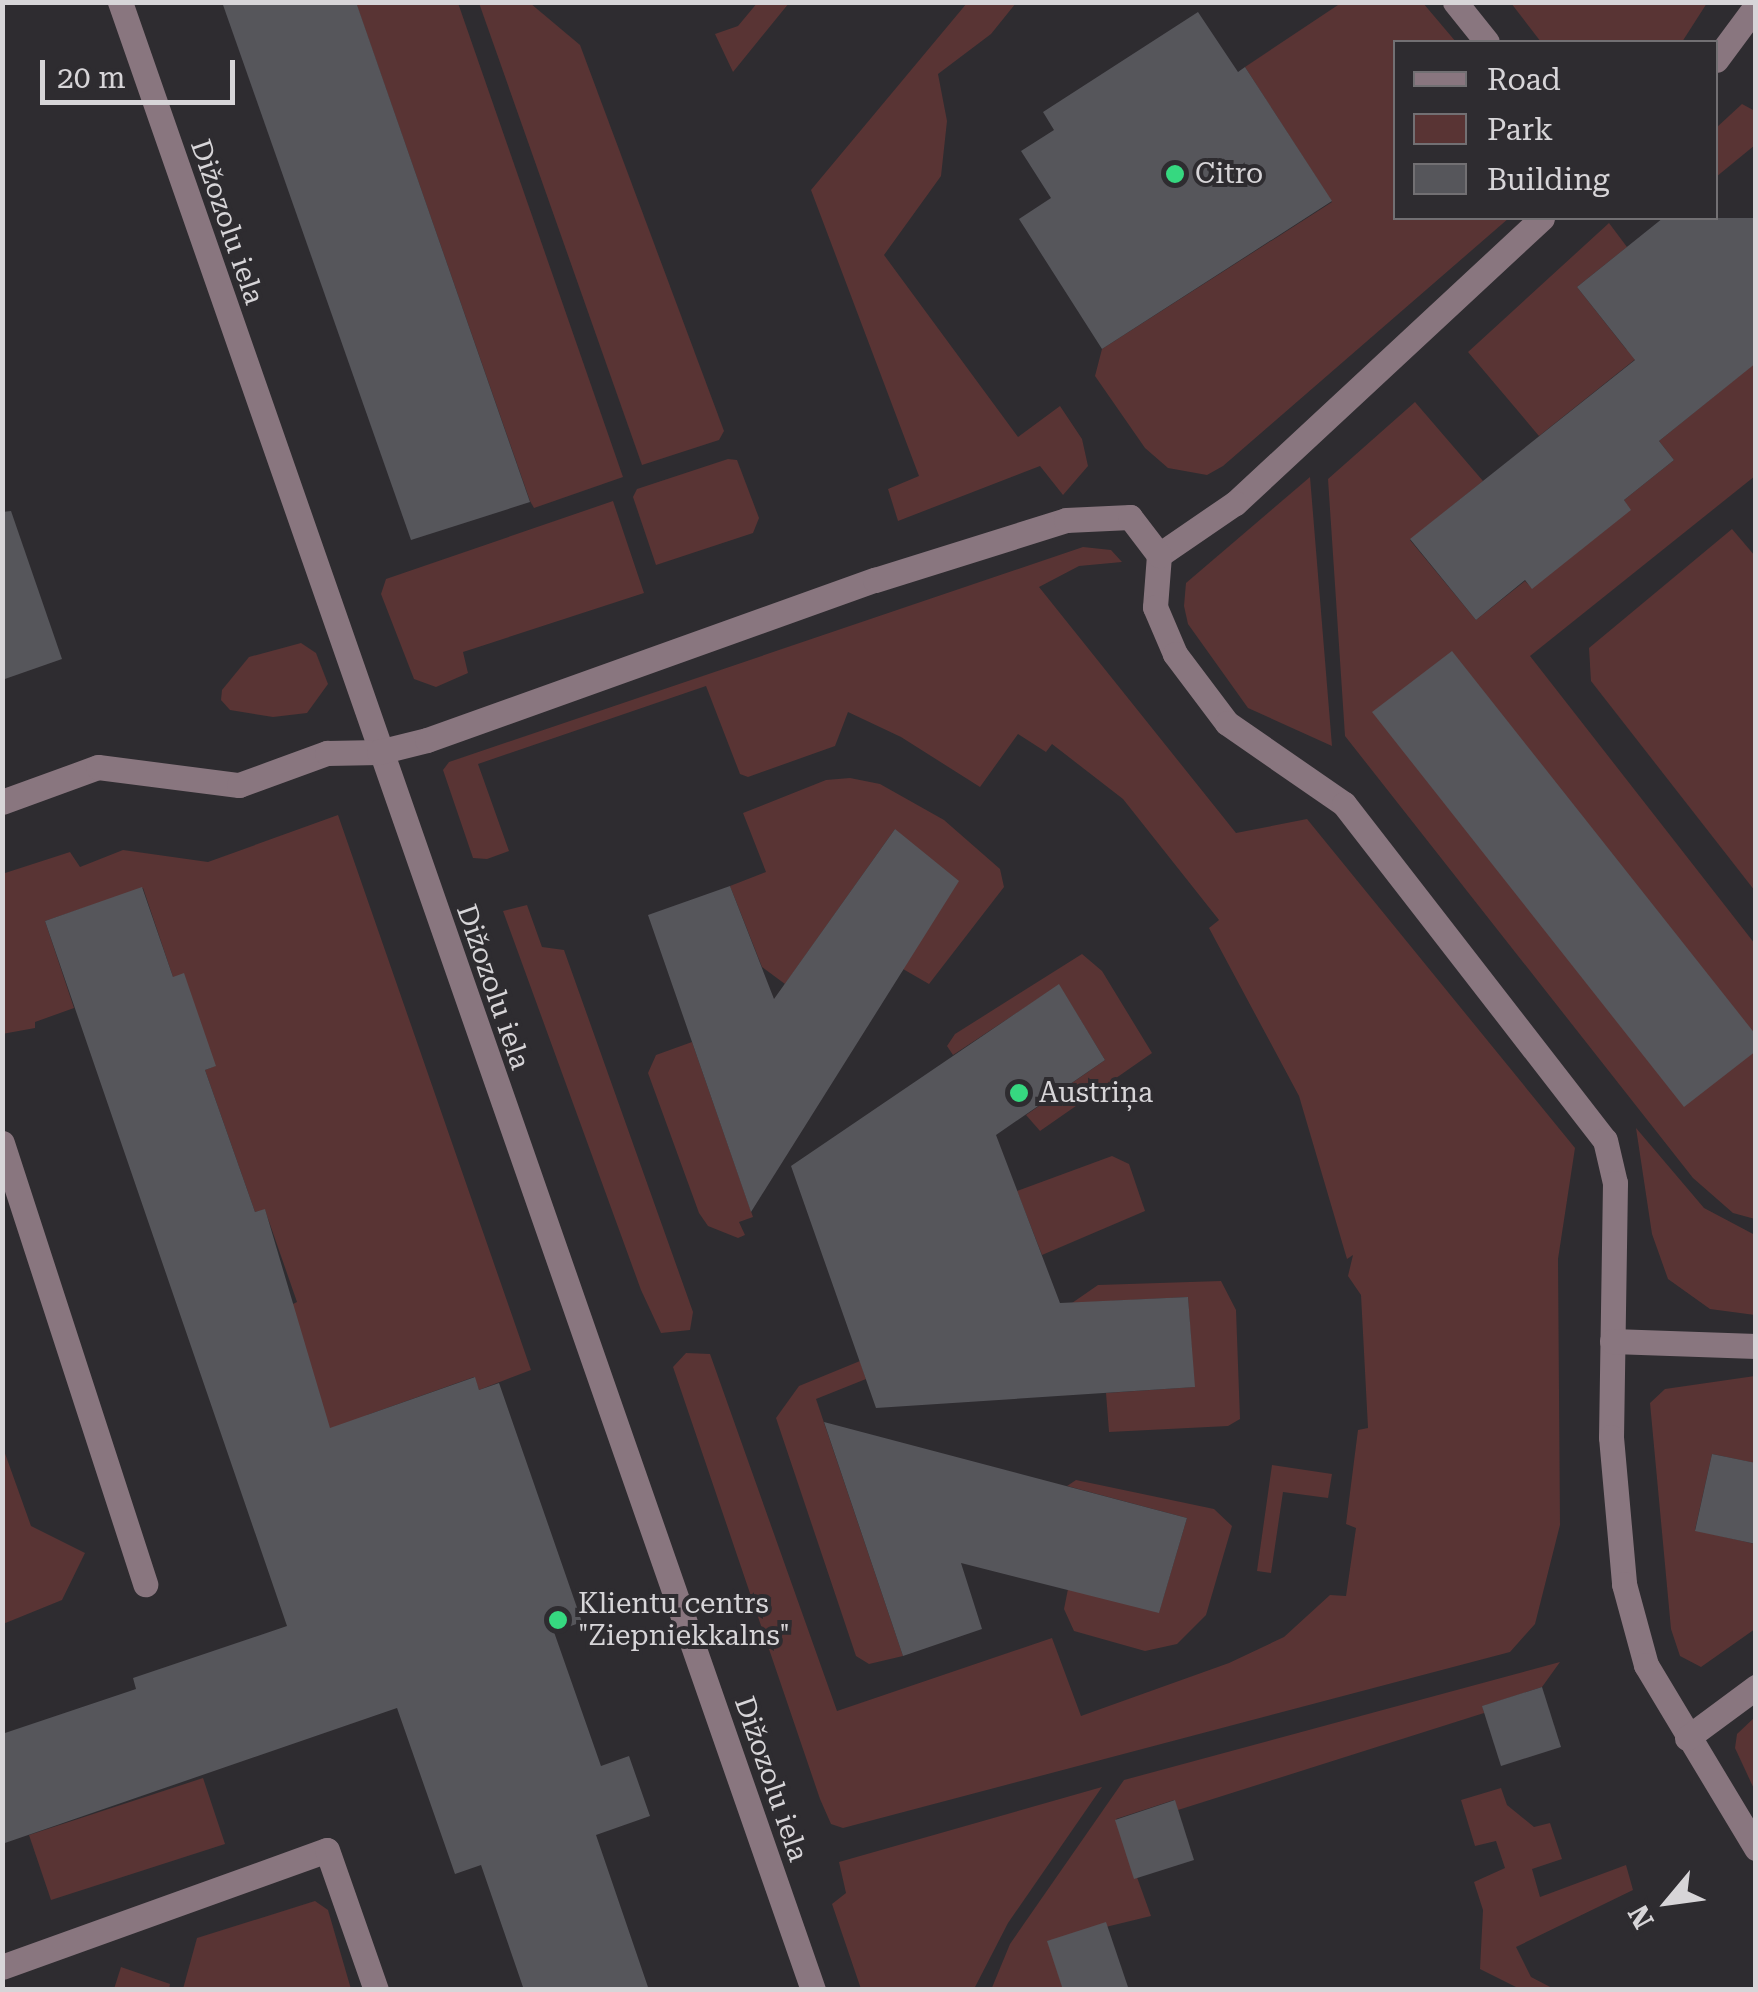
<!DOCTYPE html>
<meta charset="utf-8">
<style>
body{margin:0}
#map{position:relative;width:1758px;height:1992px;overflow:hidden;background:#2e2c30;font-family:"Roboto Serif",serif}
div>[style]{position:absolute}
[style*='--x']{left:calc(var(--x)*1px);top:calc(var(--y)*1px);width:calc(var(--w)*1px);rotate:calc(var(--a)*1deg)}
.green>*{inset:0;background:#593434}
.building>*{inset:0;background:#56565b}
.minor>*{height:25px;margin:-12.5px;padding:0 12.5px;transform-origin:12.5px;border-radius:12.5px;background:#89767f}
.dots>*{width:28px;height:28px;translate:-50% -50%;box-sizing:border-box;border:5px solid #2e2c30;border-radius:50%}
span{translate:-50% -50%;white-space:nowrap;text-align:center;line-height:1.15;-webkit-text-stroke:8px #2e2c30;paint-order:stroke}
.poi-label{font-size:28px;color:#d7d5d8}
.left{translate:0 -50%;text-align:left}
.street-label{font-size:28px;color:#d7d5d8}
.frame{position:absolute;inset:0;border:5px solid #d7d5d8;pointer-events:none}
.legend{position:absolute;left:1393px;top:40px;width:325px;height:180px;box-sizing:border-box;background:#2e2c30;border:2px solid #727073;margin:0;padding:12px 18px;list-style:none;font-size:30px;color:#d7d5d8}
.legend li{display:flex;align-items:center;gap:20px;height:50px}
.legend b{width:50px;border:2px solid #727073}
.north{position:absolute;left:1618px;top:1852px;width:100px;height:100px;-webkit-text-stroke:8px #2e2c30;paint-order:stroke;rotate:241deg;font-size:28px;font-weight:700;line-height:40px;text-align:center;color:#d7d5d8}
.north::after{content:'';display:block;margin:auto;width:35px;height:45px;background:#d7d5d8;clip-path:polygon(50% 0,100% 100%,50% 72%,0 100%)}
.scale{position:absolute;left:40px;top:60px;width:195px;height:45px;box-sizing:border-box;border:5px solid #d7d5d8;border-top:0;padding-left:12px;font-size:30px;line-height:35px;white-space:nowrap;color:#d7d5d8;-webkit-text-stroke:8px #2e2c30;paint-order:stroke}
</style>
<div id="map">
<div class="green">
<i style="clip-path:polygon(758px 2px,789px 3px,733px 72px,715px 34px,738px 26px)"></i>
<i style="clip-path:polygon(356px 3px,458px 3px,623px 477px,534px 508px,530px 501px)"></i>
<i style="clip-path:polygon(479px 3px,530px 3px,580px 45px,724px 431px,719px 440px,642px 465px)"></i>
<i style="clip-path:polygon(967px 3px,1016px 3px,991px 34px,938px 74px,947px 121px,941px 176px,884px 255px,1018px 437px,1060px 406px,1082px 439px,1088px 466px,1063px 495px,1040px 466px,898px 521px,888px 489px,919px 476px,811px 190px)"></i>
<i style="clip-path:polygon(1341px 3px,1423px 3px,1456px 42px,1396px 42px,1396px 218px,1509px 218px,1223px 466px,1207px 475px,1168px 468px,1145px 448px,1095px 376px,1102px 349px,1332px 202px,1245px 67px)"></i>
<i style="clip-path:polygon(1511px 3px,1511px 2px,1707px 3px,1682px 42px,1541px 42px)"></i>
<i style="clip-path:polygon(1742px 104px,1755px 111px,1755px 145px,1716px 177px,1716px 128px)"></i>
<i style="clip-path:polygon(1609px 223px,1627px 247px,1577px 287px,1626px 349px,1643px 353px,1539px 436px,1468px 352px)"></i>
<i style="clip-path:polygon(1755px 363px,1755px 476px,1530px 656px,1755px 944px,1755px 1219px,1733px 1213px,1693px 1178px,1345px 736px,1328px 479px,1415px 402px,1483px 481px,1410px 540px,1476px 620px,1525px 581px,1532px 588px,1630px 510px,1624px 500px,1674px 460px,1659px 441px)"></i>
<i style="clip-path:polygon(728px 459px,737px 460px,759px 518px,753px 533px,656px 565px,633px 497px,637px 489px)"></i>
<i style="clip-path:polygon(1310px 477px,1332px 746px,1248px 708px,1188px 624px,1184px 606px,1186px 583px)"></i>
<i style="clip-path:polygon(613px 501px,644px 593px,463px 652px,468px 673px,436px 687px,414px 679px,381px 594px,386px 579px)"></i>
<i style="clip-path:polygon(1732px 529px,1755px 556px,1755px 891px,1591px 681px,1589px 648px)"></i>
<i style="clip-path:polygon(1083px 547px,1111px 550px,1122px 562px,1079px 566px,1039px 587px,1236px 833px,1307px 819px,1575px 1148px,1558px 1259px,1560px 1525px,1535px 1624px,1510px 1652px,843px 1828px,831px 1824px,820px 1799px,673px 1367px,686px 1353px,710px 1354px,837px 1711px,1052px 1638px,1081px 1716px,1229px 1663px,1284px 1637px,1330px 1595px,1346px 1596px,1356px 1528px,1346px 1524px,1358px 1430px,1368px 1428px,1361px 1295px,1348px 1276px,1353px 1255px,1347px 1259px,1299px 1096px,1209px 928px,1219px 920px,1123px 799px,1052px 744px,1046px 752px,1018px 734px,980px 787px,901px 737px,848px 712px,835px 746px,748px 777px,740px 774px,706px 686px,478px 764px,509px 851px,487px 859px,473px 858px,443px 770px,449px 762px)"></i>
<i style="clip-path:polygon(301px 643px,316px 653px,328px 684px,307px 713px,273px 717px,230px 710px,221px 700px,222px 690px,249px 657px)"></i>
<i style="clip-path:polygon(850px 778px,880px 784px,944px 820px,1000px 869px,1004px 887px,929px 984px,903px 969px,895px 829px,785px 984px,762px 967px,730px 886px,766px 872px,743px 813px,826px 780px)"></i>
<i style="clip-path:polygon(338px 815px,531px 1370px,479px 1390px,474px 1377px,367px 1415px,432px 1600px,336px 1448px,289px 1306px,297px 1302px,265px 1210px,255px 1212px,205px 1070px,215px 1066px,173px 977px,143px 888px,45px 921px,74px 1008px,35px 1022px,35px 1028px,2px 1034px,2px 874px,70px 852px,80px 867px,123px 850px,208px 862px)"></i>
<i style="clip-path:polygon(527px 905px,542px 947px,564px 950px,693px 1312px,690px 1330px,661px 1333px,641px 1290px,503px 911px)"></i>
<i style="clip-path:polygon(1082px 954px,1102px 971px,1152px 1053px,1040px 1131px,1026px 1115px,1105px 1060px,1059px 985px,953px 1055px,947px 1046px,955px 1034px)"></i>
<i style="clip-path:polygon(692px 1042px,753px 1217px,739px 1222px,745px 1235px,738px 1238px,708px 1226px,699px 1213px,648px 1073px,656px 1055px)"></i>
<i style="clip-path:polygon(1636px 1128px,1704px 1208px,1755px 1235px,1755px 1315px,1710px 1309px,1668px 1279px,1652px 1234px)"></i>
<i style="clip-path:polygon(1112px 1156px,1129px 1164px,1145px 1211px,1042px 1255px,1017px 1191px)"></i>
<i style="clip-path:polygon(1221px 1281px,1236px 1310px,1240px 1419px,1228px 1426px,1109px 1432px,1106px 1393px,1194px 1387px,1188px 1297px,1072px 1303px,1098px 1285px)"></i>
<i style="clip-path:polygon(860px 1361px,866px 1379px,816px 1399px,903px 1656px,869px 1664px,856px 1656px,776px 1418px,799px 1386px)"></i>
<i style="clip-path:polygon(1755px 1376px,1755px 1463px,1712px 1454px,1695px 1530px,1755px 1544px,1755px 1629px,1701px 1667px,1680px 1656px,1671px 1629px,1650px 1403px,1665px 1389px)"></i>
<i style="clip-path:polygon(2px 1445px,31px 1526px,85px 1553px,62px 1600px,3px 1624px)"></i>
<i style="clip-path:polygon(1272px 1465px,1332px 1474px,1328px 1498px,1283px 1492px,1271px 1573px,1257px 1571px)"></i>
<i style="clip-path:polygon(1076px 1480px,1214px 1509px,1232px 1526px,1206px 1615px,1177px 1644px,1145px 1651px,1074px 1631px,1064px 1609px,1068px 1589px,1159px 1612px,1187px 1518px,1067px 1486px)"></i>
<i style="clip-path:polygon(1560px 1662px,1542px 1687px,1483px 1706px,1484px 1713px,1178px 1810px,1174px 1800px,1116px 1819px,1151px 1916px,1048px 1941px,1063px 1989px,991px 1990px,1010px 1944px,1124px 1780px)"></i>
<i style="clip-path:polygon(1755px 1717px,1755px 1791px,1735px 1748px,1737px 1734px)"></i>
<i style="clip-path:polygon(203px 1778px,225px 1844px,51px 1900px,29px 1835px)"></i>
<i style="clip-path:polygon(1102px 1787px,1008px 1923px,974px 1989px,861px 1989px,832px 1904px,846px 1893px,839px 1862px)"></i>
<i style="clip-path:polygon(1501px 1788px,1507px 1805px,1534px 1827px,1550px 1823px,1562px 1859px,1532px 1869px,1540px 1897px,1626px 1865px,1633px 1890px,1516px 1947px,1531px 1977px,1554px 1989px,1520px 1989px,1480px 1969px,1483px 1910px,1474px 1882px,1505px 1868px,1496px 1841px,1475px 1846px,1461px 1800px)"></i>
<i style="clip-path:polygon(315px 1901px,328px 1910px,351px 1989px,183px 1989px,197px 1938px)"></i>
<i style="clip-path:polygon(121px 1967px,170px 1984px,169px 1989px,114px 1989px)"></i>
</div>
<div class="building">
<i style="clip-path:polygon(222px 2px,356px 2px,530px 502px,411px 540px)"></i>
<i style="clip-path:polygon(1198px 12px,1238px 72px,1245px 67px,1332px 201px,1102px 349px,1019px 219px,1051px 198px,1021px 151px,1054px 130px,1043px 112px)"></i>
<i style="clip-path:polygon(1663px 218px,1756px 218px,1756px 363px,1659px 441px,1674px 460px,1624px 500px,1631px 510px,1532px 589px,1525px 580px,1476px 620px,1410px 539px,1635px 360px,1577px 287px)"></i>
<i style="clip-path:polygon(11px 511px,62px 659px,2px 680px,2px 512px)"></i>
<i style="clip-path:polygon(1452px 651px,1756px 1035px,1756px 1051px,1684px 1107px,1372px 712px)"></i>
<i style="clip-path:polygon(895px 829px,959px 881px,751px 1212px,648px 915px,730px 886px,774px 999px)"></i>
<i style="clip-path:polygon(142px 887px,173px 977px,184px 973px,216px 1066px,205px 1070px,255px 1212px,265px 1209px,330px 1428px,475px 1377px,479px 1390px,499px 1383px,582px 1622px,554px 1632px,601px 1766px,629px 1756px,650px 1816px,596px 1835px,649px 1990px,524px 1990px,481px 1865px,455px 1874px,397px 1708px,2px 1844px,2px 1734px,136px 1689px,133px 1678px,287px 1626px,45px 921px)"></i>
<i style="clip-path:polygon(1059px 984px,1105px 1060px,996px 1135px,1060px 1303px,1188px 1297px,1195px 1387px,876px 1408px,791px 1166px)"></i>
<i style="clip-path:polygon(824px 1422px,1187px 1518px,1159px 1613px,961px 1563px,982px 1629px,903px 1656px)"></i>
<i style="clip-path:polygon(1712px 1454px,1756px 1463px,1756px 1544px,1695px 1531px)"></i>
<i style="clip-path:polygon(1542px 1687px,1561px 1747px,1501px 1766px,1482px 1706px)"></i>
<i style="clip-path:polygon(1175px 1800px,1194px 1860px,1134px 1879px,1115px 1820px)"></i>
<i style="clip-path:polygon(1106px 1922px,1129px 1990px,1063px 1990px,1047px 1941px)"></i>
</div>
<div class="minor">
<i style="--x:120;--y:2;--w:2105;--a:70.78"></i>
<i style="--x:1455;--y:2;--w:51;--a:51.3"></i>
<i style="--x:1716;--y:60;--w:67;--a:-53.5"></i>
<i style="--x:1542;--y:218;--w:419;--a:137.1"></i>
<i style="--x:1235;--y:503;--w:92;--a:145.6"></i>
<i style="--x:1159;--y:555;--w:52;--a:94.4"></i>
<i style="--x:1155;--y:607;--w:51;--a:66.9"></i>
<i style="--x:1175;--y:654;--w:86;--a:53"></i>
<i style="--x:1227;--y:723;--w:142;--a:34.7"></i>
<i style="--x:1344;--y:804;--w:425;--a:52.2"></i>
<i style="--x:1605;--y:1140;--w:44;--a:76.9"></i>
<i style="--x:1615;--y:1183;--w:254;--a:90.9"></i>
<i style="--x:1611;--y:1437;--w:148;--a:84.9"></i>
<i style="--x:1624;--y:1584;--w:84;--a:74.8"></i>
<i style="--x:1646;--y:1665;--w:214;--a:59"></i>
<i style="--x:2;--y:802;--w:102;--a:-20"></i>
<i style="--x:98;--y:767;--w:142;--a:7.3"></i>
<i style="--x:239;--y:785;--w:94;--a:-20"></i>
<i style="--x:327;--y:753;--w:52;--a:-1.1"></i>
<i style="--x:379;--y:752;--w:49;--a:-14"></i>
<i style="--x:427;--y:740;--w:476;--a:-19.7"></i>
<i style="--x:875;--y:580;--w:200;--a:-17.4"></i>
<i style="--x:1066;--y:520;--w:64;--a:-2.7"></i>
<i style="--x:1130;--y:517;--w:48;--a:52.7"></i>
<i style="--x:2;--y:1143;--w:464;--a:72"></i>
<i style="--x:1612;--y:1341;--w:144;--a:2"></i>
<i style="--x:1687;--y:1738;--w:86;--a:-36.5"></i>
<i style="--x:2;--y:1967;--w:345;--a:-19.8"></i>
<i style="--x:327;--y:1850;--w:148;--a:70.7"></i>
</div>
<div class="dots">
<i style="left:1175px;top:174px;background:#36d880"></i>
<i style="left:1019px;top:1093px;background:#36d880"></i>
<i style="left:558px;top:1620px;background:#36d880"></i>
</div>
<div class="poi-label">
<span class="left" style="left:1195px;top:174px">Citro</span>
<span class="left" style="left:1039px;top:1093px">Austriņa</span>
<span class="left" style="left:578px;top:1620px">Klientu centrs<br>"Ziepniekkalns"</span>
</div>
<div class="street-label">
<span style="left:227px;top:222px;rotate:71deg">Dižozolu iela</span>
<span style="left:493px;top:987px;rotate:71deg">Dižozolu iela</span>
<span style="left:771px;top:1779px;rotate:71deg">Dižozolu iela</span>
</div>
<div class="frame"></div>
<ul class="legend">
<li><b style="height:12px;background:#89767f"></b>Road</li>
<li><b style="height:28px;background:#593434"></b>Park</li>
<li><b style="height:28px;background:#56565b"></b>Building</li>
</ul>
<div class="north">N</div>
<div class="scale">20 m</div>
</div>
